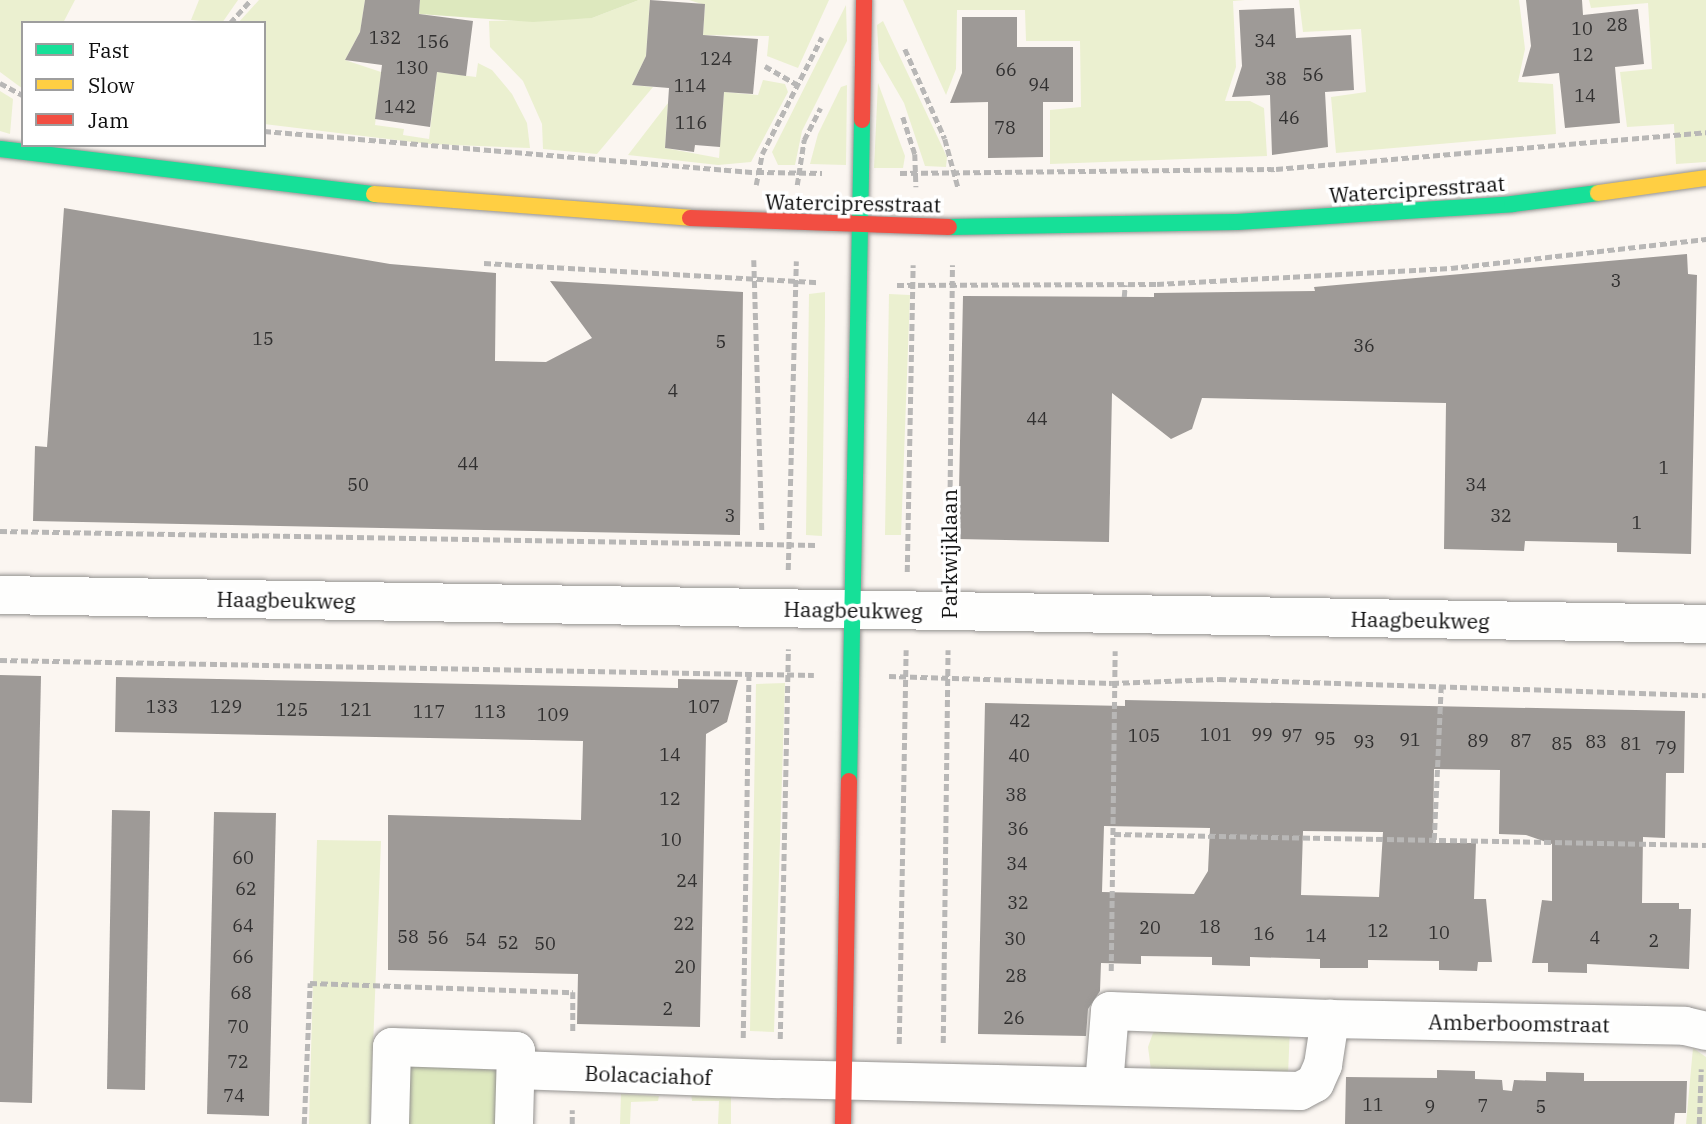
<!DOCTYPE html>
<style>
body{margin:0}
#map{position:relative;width:1706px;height:1124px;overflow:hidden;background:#fbf6f1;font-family:"IBM Plex Serif",serif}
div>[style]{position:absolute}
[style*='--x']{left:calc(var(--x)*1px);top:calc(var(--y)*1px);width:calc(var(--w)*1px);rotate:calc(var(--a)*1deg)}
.green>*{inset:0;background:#ebf0d0}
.forest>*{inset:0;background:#dde8be}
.building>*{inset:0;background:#9e9a97}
.path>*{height:4.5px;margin-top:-2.25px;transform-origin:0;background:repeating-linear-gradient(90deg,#b8b7b6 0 7px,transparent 0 10.5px)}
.roads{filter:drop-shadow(0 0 2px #949290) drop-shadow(0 0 2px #949290)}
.street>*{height:38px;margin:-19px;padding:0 19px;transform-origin:19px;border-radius:19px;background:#fefefd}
.fast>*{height:16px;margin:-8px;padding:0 8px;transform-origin:8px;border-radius:8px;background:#16e098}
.slow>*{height:16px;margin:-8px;padding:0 8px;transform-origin:8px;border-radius:8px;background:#ffcf43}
.jam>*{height:16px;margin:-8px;padding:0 8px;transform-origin:8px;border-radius:8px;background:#f24e42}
span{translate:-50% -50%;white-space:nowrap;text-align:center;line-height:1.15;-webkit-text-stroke:7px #fff;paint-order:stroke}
.number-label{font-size:18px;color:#313030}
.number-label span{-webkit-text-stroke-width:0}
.street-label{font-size:21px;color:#0d0d0d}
.legend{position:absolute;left:21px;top:21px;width:245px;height:126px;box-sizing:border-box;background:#fff;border:2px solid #9e9e9e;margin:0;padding:9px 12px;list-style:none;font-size:21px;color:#0d0d0d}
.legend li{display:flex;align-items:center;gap:14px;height:35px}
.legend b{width:35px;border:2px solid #9e9e9e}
</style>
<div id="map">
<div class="green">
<i style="clip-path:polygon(0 0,75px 0,63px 23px,23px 23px,23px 89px,0 72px)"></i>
<i style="clip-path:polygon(199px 0,238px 0,222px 23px,191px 20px)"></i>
<i style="clip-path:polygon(259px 0,365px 0,360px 32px,345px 60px,381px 72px,375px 125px,404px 129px,403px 135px,429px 139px,437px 72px,476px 77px,478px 63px,492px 70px,512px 94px,527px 123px,530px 148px,429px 144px,264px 124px,264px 23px,238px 23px)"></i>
<i style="clip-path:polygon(639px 0,650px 0,646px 56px,632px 85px,653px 87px,597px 154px,543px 149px,542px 124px,523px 81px,490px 47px,489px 21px,592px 18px)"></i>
<i style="clip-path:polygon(689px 0,829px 0,798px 68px,767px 56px,769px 36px,703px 35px,705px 5px)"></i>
<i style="clip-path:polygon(903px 0,1245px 0,1233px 1px,1236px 67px,1225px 101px,1250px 101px,1264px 108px,1267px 156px,1050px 164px,1050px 110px,1081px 107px,1080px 41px,1026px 41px,1025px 10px,957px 10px,956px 69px,946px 95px)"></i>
<i style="clip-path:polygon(1299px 0,1519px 0,1525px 49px,1518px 82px,1553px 84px,1556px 134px,1336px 153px,1331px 97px,1366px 92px,1361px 29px,1303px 32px)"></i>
<i style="clip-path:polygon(1589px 0,1706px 0,1706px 162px,1676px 164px,1674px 124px,1627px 127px,1620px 72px,1652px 69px,1648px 3px,1591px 8px)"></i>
<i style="clip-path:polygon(846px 5px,847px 41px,802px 131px,795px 165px,778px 165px,772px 152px)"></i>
<i style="clip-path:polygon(883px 21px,947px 157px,946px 167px,925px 166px,904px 103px,879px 60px,877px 25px)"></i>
<i style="clip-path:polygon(763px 80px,785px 84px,788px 92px,751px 162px,718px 165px,628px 155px,668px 103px,665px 148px,719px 158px,724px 92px,758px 95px)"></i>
<i style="clip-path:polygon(878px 83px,905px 156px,903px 168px,874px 168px)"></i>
<i style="clip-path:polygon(847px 85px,846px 165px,810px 164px,818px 134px,841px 87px)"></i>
<i style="clip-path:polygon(0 91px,13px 99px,10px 134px,0 131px)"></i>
<i style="clip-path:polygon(825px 292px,825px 316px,822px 536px,806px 535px,809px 294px)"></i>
<i style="clip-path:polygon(889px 294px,910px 295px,901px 535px,885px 535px)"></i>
<i style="clip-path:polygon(785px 683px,774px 1032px,750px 1031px,756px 684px)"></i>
<i style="clip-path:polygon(317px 840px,381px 841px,370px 1124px,309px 1124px)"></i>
<i style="clip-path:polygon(1162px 1025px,1290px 1027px,1288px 1075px,1151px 1070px,1148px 1047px,1153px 1033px)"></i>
<i style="clip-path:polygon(1693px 1048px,1706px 1057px,1706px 1124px,1686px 1124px)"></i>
<i style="clip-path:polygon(691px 1092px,731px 1092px,731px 1124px,718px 1124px,719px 1101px,692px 1101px)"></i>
<i style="clip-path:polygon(621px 1094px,659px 1096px,658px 1101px,631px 1102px,630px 1124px,620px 1124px)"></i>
</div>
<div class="forest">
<i style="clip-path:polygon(420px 0,639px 0,592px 18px,533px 22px,419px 14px)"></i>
<i style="clip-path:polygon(407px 1065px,498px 1070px,495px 1124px,404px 1124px)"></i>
</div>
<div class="building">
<i style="clip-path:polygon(365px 0,420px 0,419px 14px,473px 21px,466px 76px,437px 72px,430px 127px,375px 119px,382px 65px,345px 60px,360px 32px)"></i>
<i style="clip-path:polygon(650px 0,705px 4px,703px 35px,758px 39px,753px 94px,724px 92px,720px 147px,695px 145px,694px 152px,665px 148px,669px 88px,632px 85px,646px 56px)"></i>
<i style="clip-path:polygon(1526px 0,1582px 0,1583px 15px,1638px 9px,1644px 64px,1615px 67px,1620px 123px,1565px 128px,1559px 73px,1522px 77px,1531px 46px)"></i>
<i style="clip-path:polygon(1294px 8px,1296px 38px,1351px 35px,1354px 90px,1325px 92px,1328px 147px,1272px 155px,1270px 95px,1232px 97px,1242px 66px,1239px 10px)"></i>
<i style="clip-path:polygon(962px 17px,1017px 17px,1017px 47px,1073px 47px,1073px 102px,1043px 102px,1043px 157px,988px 158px,988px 102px,950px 103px,962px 73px)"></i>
<i style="clip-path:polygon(64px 208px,390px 264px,496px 273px,495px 361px,546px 362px,592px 338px,550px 281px,743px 292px,740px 535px,33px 521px,35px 446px,47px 447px)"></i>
<i style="clip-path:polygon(1687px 254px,1688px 274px,1697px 275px,1691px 554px,1617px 552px,1617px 543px,1525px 541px,1524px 551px,1444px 549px,1446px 403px,1202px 398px,1192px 429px,1171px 439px,1112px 393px,1109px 542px,958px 539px,963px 296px,1154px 297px,1154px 293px,1315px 291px,1314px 287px)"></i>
<i style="clip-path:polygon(0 675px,41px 676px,32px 1103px,0 1102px)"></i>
<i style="clip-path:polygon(116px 677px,678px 688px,678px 679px,738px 680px,727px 722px,706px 734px,700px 1027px,577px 1024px,578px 974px,388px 970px,388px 815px,581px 820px,583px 741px,115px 732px)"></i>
<i style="clip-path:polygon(evenodd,1125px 700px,1685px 711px,1684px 773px,1666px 773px,1665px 838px,1643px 837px,1642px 903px,1679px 903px,1679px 909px,1691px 909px,1689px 969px,1587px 964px,1587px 973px,1548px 972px,1548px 963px,1532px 963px,1542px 900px,1552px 901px,1552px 844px,1526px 835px,1499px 834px,1500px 770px,1434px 769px,1433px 843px,1476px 843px,1474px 899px,1486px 899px,1492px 962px,1478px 962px,1477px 971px,1439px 970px,1439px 961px,1368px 960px,1368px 968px,1320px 968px,1320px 959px,1250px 957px,1250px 966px,1212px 965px,1212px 957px,1141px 956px,1141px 964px,1101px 963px,1100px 991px,1088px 1009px,1086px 1036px,978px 1034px,985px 703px,1125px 706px,1125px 700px,1104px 826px,1210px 828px,1208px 871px,1194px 894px,1102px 892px,1104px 826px,1125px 700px,1303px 831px,1383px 832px,1379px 897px,1301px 895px,1303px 831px)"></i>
<i style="clip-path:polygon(112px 810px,150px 811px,145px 1090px,107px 1089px)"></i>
<i style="clip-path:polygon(214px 812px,276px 813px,269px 1116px,207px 1114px)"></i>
<i style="clip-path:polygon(1437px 1070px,1475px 1071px,1475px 1079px,1502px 1080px,1503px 1090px,1512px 1091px,1514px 1080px,1546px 1081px,1546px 1072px,1584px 1073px,1584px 1081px,1687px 1081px,1686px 1113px,1675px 1113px,1674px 1124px,1345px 1124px,1346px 1077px,1437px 1078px)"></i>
</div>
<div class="path">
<i style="--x:230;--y:23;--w:31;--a:-48"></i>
<i style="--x:905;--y:49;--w:98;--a:66"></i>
<i style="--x:945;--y:139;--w:50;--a:74.8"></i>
<i style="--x:765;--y:66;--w:39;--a:30"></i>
<i style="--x:0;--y:83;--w:26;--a:28"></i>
<i style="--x:903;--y:117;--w:39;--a:72"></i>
<i style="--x:915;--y:154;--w:33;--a:88"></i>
<i style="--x:264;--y:131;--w:495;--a:4.8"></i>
<i style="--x:757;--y:172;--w:65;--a:0.9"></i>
<i style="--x:900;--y:173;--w:376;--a:-0.6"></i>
<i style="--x:1276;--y:169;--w:432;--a:-4.9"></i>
<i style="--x:756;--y:185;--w:32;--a:-79"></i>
<i style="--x:762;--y:154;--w:131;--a:-62.9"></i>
<i style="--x:797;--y:185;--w:46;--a:-81.2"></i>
<i style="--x:804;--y:140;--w:36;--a:-63"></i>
<i style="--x:754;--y:260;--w:272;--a:88.3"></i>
<i style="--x:484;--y:263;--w:335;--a:3.3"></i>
<i style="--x:897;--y:285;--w:260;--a:-0.2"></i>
<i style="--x:1157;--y:284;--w:294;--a:-3.1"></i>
<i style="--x:1451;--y:268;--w:257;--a:-6.5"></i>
<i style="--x:1124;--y:297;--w:12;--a:-85"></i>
<i style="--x:0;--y:531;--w:816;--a:0.98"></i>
<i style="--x:788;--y:570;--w:309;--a:-88.5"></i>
<i style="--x:949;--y:571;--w:306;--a:-89.4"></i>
<i style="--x:907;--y:572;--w:307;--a:-88.9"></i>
<i style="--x:0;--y:660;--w:814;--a:1.06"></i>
<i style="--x:889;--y:676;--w:223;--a:1.8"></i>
<i style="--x:1112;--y:683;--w:107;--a:-2.1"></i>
<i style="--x:1219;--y:679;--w:487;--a:1.9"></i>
<i style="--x:1114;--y:834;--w:592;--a:1.06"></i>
<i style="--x:1434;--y:840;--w:154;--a:-87.4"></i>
<i style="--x:1111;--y:971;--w:320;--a:-89.3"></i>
<i style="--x:743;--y:1038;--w:363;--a:-89.1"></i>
<i style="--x:780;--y:1039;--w:390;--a:-88.8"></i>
<i style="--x:943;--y:1043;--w:393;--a:-89.3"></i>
<i style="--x:899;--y:1044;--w:394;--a:-89"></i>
<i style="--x:304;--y:1124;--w:141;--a:-87.6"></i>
<i style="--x:310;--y:983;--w:263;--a:2"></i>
<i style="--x:573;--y:992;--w:40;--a:90"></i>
<i style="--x:572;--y:1124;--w:14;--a:-90"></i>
<i style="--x:1699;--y:1124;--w:55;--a:-87.9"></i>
</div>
<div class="roads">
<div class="street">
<i style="--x:0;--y:595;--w:1706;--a:0.97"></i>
<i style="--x:1330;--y:1019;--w:355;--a:1.1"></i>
<i style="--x:1685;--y:1026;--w:22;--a:13"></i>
<i style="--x:516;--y:1070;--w:263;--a:2"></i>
<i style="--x:779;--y:1079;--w:521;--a:1.32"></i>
<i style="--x:1300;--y:1091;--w:17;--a:-28"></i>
<i style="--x:1315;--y:1083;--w:20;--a:-66"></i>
<i style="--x:1323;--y:1065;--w:47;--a:-81.3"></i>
<i style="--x:1330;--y:1019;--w:220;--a:-177.9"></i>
<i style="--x:1110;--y:1011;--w:75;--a:94.6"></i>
<i style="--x:390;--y:1124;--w:77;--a:-88.5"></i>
<i style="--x:392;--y:1047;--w:124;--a:1.8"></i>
<i style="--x:516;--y:1051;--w:73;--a:91.6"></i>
</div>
<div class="fast">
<i style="--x:0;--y:149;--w:377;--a:6.9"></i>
<i style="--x:949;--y:227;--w:288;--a:-1"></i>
<i style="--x:1237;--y:222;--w:276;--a:-3.7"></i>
<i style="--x:1512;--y:204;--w:87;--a:-7.3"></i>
<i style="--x:849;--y:781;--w:661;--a:-88.87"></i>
</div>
<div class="slow">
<i style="--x:1598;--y:193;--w:109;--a:-7.9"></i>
<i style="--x:374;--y:194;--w:317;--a:4.3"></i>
</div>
<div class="jam">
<i style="--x:862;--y:120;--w:120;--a:-89"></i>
<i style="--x:690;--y:218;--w:259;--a:2"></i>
<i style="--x:843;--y:1124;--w:343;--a:-89"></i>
</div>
</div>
<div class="number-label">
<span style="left:1617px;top:25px">28</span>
<span style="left:1582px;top:29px">10</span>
<span style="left:385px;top:38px">132</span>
<span style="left:1265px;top:41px">34</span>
<span style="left:433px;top:42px">156</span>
<span style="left:1583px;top:55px">12</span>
<span style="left:716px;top:59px">124</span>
<span style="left:412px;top:68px">130</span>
<span style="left:1006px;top:70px">66</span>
<span style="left:1313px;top:75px">56</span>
<span style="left:1276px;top:79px">38</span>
<span style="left:1039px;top:85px">94</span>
<span style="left:690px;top:86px">114</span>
<span style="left:1585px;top:96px">14</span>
<span style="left:400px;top:107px">142</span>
<span style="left:1289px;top:118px">46</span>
<span style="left:691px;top:123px">116</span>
<span style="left:1005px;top:128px">78</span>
<span style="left:1616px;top:281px">3</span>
<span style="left:263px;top:339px">15</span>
<span style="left:721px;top:342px">5</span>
<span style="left:1364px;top:346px">36</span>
<span style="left:673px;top:391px">4</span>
<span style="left:1037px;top:419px">44</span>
<span style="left:468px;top:464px">44</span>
<span style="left:1664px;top:468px">1</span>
<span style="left:358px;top:485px">50</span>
<span style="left:1476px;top:485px">34</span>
<span style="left:730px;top:516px">3</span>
<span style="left:1501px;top:516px">32</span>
<span style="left:1637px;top:523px">1</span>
<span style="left:162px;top:707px">133</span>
<span style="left:226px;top:707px">129</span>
<span style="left:704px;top:707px">107</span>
<span style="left:292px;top:710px">125</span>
<span style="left:356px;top:710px">121</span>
<span style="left:429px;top:712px">117</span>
<span style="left:490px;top:712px">113</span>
<span style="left:553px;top:715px">109</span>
<span style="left:1020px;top:721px">42</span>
<span style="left:1216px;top:735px">101</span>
<span style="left:1262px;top:735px">99</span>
<span style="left:1144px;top:736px">105</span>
<span style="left:1292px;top:736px">97</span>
<span style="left:1325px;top:739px">95</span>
<span style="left:1410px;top:740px">91</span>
<span style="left:1478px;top:741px">89</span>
<span style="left:1521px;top:741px">87</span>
<span style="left:1364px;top:742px">93</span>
<span style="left:1596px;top:742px">83</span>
<span style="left:1562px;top:744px">85</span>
<span style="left:1631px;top:744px">81</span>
<span style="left:1666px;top:748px">79</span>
<span style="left:670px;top:755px">14</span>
<span style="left:1019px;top:756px">40</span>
<span style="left:1016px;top:795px">38</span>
<span style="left:670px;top:799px">12</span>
<span style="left:1018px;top:829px">36</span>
<span style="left:671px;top:840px">10</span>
<span style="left:243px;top:858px">60</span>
<span style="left:1017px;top:864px">34</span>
<span style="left:687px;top:881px">24</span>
<span style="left:246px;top:889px">62</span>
<span style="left:1018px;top:903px">32</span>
<span style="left:684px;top:924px">22</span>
<span style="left:243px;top:926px">64</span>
<span style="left:1210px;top:927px">18</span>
<span style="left:1150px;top:928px">20</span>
<span style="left:1378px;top:931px">12</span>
<span style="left:1439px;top:933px">10</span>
<span style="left:1264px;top:934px">16</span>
<span style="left:1316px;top:936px">14</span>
<span style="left:408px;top:937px">58</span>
<span style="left:438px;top:938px">56</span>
<span style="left:1595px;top:938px">4</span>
<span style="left:1015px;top:939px">30</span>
<span style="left:476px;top:940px">54</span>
<span style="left:1654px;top:941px">2</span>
<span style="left:508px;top:943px">52</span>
<span style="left:545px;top:944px">50</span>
<span style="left:243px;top:957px">66</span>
<span style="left:685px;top:967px">20</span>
<span style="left:1016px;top:976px">28</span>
<span style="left:241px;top:993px">68</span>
<span style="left:668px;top:1009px">2</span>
<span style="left:1014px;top:1018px">26</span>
<span style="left:238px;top:1027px">70</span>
<span style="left:238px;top:1062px">72</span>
<span style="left:234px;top:1096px">74</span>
<span style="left:1373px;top:1105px">11</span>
<span style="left:1483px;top:1106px">7</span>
<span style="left:1430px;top:1107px">9</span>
<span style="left:1541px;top:1107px">5</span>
</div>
<div class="street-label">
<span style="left:1417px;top:189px;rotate:-4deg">Watercipresstraat</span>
<span style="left:853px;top:203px;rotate:1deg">Watercipresstraat</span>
<span style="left:949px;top:554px;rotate:-90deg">Parkwijklaan</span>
<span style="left:286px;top:600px;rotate:1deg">Haagbeukweg</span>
<span style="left:853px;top:610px;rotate:1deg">Haagbeukweg</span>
<span style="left:1420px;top:620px;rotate:1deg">Haagbeukweg</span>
<span style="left:1519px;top:1023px;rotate:1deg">Amberboomstraat</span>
<span style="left:648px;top:1075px;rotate:2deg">Bolacaciahof</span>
</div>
<ul class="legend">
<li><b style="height:9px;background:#16e098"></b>Fast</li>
<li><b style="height:9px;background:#ffcf43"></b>Slow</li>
<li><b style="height:9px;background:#f24e42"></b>Jam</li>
</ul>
</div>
